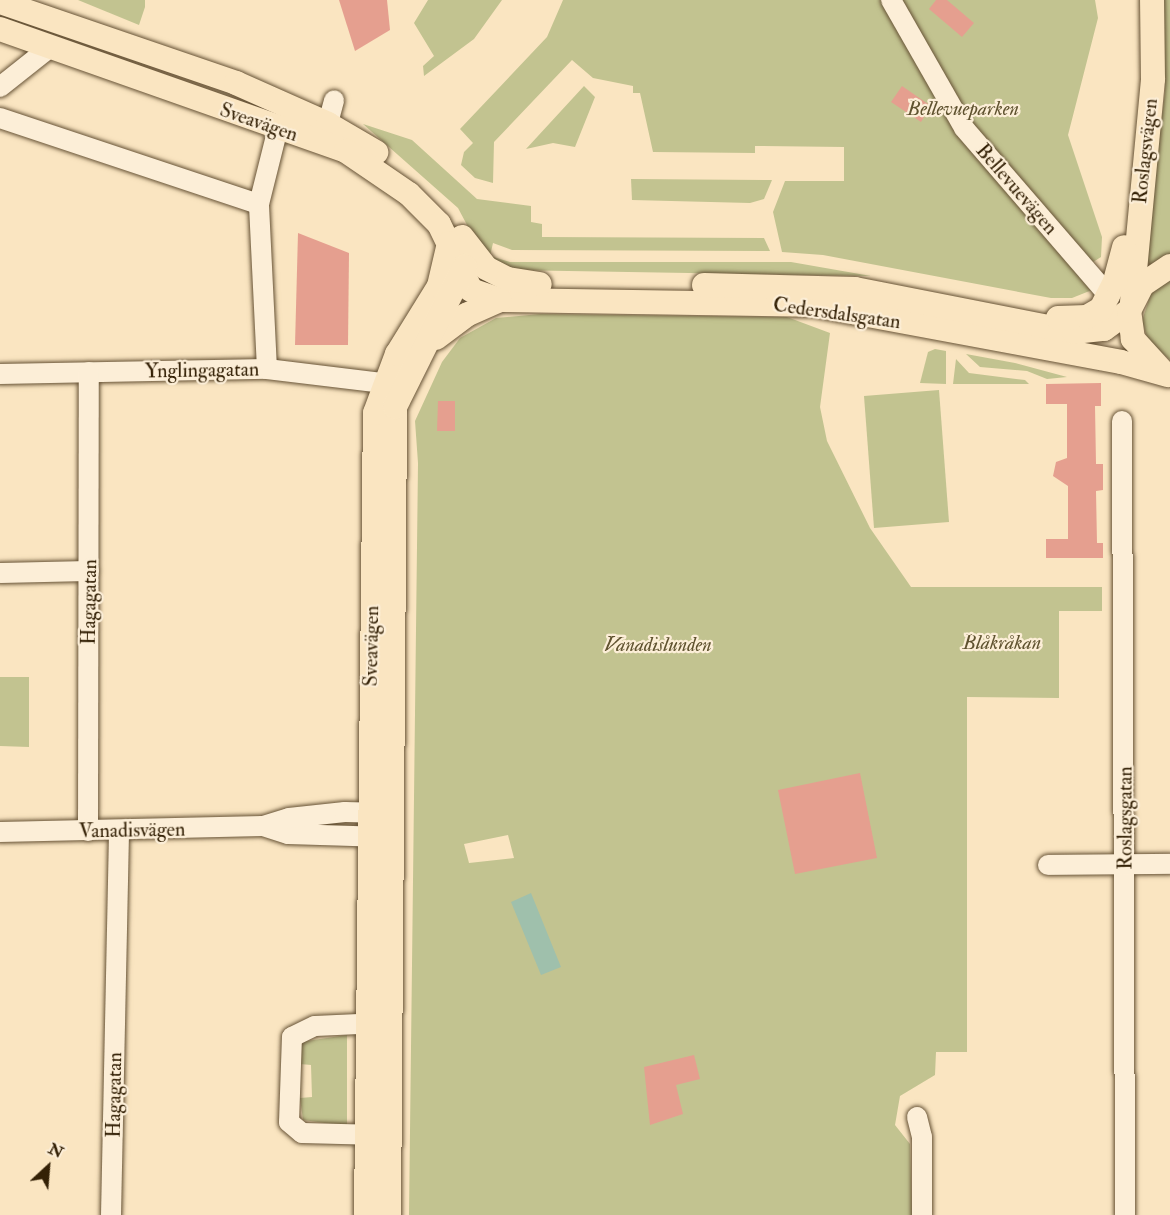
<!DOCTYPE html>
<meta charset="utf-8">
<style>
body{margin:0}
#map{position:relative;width:1170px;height:1215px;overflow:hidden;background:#fae5c1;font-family:"IM FELL Double Pica",serif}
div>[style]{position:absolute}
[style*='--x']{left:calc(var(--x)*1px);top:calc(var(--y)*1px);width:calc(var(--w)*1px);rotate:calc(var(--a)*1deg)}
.green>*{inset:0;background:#c2c390}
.water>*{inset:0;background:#9fc0ac}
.building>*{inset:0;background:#e59f8f}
.roads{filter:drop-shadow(0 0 2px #665235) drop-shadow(0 0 2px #665235)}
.minor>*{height:20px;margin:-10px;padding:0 10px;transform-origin:10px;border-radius:10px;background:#fceed7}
.major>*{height:24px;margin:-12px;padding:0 12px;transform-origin:12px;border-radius:12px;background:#fae5c1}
span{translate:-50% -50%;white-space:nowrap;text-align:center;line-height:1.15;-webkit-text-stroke:4.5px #fceed7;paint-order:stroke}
.park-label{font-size:20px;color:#5f522f;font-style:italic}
.street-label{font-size:20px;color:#342106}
.north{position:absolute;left:18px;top:1137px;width:60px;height:60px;-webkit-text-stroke:4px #fceed7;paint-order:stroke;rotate:26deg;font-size:16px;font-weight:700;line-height:24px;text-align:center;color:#342106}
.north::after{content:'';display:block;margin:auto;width:21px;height:27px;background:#342106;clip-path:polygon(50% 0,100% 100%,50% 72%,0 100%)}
</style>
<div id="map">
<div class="green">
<i style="clip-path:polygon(78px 0,145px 0,145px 7px,139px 25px)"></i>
<i style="clip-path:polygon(428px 0,502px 0,474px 39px,424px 76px,423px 66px,434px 56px,414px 23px)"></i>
<i style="clip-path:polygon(563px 0,1095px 0,1098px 18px,1068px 135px,1102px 237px,1101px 257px,1090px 264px,1092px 290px,1072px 298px,1051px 298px,823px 255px,782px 252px,773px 212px,785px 181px,844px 181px,844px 147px,755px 146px,755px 153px,653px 152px,640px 93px,633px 93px,633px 86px,593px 78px,572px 60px,494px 142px,493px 183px,475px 178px,461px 165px,464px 152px,473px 143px,460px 129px,547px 37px)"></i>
<i style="clip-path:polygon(1163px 0,1170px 0,1170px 255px,1150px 265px,1144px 257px,1165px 92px)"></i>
<i style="clip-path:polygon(584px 86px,595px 97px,575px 147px,553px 143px,526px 149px)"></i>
<i style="clip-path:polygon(363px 124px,412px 140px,477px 199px,531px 206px,531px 222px,542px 224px,542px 237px,764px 238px,770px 251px,512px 250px,493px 243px,490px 256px,510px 262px,791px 262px,871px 276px,507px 270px,485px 259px,458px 208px)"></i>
<i style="clip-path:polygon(631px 179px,772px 180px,764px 199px,750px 203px,632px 200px)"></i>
<i style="clip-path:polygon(1170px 278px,1170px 360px,1148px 340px,1142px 321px,1152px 290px)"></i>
<i style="clip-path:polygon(evenodd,540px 314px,787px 317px,830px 333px,820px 407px,827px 441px,870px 528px,911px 587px,1102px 587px,1102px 611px,1059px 611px,1059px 698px,967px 697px,967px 1052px,936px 1052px,935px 1075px,900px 1096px,895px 1125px,910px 1144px,912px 1215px,409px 1215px,418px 463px,415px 421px,442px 362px,460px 338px,496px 318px,540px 314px,508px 835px,514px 858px,469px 863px,464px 844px,508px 835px)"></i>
<i style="clip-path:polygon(935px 349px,946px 351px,946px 384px,920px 383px,928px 352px)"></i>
<i style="clip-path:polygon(966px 354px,1015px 363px,1067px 377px,1047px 379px,1027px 371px,980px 367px)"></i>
<i style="clip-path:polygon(956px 359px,969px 373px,1025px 380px,1029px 384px,953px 384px)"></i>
<i style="clip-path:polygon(939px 390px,949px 522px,874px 528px,864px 396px)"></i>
<i style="clip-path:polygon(0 677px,29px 677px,29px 747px,0 746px)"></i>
<i style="clip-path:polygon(347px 1035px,347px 1126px,303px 1120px,300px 1098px,312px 1097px,311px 1065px,300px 1064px,300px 1042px)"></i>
</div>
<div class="water">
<i style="clip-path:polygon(531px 893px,561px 967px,541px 975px,511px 902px)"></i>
</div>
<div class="building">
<i style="clip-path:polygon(339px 0,387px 0,390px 30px,355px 51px)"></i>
<i style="clip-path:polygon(936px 0,947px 0,974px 23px,962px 37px,929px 9px)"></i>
<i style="clip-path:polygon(902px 86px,931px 106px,921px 122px,891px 102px)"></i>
<i style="clip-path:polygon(298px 233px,349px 253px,348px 345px,295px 345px)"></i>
<i style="clip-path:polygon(1101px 383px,1101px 406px,1095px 406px,1096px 464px,1103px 464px,1103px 490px,1096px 491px,1097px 543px,1103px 543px,1103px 558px,1046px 558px,1046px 539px,1068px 539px,1068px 486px,1053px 476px,1056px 462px,1067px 458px,1067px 404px,1046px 404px,1046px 384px)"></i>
<i style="clip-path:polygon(438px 401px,455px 401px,455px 431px,437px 431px)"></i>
<i style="clip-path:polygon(860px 773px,877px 858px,795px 874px,778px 790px)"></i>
<i style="clip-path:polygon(694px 1055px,700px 1079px,676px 1085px,683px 1114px,650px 1125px,644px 1067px)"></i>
</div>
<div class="roads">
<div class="minor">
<i style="--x:891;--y:0;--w:147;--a:60.3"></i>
<i style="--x:964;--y:128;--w:223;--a:49.2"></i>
<i style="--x:0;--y:87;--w:63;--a:-38.5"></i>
<i style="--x:0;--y:118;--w:273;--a:18.4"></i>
<i style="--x:324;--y:138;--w:39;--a:-75"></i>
<i style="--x:267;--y:369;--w:165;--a:-92.8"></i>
<i style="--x:259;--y:204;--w:78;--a:-76"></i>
<i style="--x:0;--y:374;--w:267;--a:-1.1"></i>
<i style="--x:267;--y:369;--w:134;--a:6.9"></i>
<i style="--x:1122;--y:421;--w:794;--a:89.78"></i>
<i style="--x:0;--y:573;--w:89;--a:-1.3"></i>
<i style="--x:263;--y:826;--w:26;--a:18"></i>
<i style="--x:288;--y:834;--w:97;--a:1.8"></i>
<i style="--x:88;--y:831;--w:459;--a:-89.9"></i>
<i style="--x:0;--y:832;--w:263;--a:-1.3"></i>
<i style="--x:263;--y:826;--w:27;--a:-17"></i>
<i style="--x:289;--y:818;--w:56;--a:-6.1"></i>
<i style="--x:345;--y:812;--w:40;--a:1.4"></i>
<i style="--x:1048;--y:865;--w:122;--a:-0.5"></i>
<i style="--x:917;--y:1117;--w:21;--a:76"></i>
<i style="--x:922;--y:1137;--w:78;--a:90"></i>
<i style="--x:380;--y:1135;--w:78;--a:-178.5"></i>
<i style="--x:302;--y:1133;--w:17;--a:-140"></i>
<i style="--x:289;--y:1122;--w:85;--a:-88"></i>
<i style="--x:292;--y:1037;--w:25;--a:-26"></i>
<i style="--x:315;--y:1026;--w:66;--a:-2.6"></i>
<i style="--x:111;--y:1215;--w:385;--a:-88.8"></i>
</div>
<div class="major">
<i style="--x:0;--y:2;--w:250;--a:18.9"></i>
<i style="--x:236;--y:83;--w:101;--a:24"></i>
<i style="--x:328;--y:124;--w:56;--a:30.3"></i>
<i style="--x:0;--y:29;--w:367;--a:19.4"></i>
<i style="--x:346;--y:151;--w:76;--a:34.3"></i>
<i style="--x:409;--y:194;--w:42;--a:45"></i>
<i style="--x:439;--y:224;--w:73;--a:64.1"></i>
<i style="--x:471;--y:290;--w:31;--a:19"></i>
<i style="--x:500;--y:300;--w:314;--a:0.9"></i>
<i style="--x:814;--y:305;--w:312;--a:10.5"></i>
<i style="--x:1121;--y:362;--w:49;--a:15.5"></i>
<i style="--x:462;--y:237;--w:39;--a:52"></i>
<i style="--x:486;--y:268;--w:25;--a:27"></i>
<i style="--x:508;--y:279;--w:32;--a:9"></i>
<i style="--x:704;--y:285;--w:151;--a:1.5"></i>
<i style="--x:855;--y:289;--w:223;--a:11.1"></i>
<i style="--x:1074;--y:332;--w:30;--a:-6"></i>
<i style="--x:1104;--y:329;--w:31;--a:-36"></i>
<i style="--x:1132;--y:302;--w:224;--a:-84.6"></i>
<i style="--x:1153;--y:79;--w:79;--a:-90.7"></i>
<i style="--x:1058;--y:318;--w:29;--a:-2"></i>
<i style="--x:1087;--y:317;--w:16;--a:-30"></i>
<i style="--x:1101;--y:309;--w:31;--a:-63"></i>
<i style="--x:1115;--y:281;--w:35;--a:-75"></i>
<i style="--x:436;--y:338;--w:38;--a:-37"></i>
<i style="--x:466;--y:315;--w:37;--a:-24"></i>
<i style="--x:1163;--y:372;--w:45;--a:-132.3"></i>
<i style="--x:1133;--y:339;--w:28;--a:-98"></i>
<i style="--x:1129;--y:311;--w:29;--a:-63"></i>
<i style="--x:1142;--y:285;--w:34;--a:-34"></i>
<i style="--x:366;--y:1215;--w:802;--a:-89.36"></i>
<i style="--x:375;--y:413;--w:63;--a:-69.6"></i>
<i style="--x:397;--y:354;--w:80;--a:-58.3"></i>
<i style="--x:439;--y:286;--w:44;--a:-76.9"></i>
<i style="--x:389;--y:1215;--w:808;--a:-89.57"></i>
<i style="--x:395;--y:407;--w:157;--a:-63.6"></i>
</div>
</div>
<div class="park-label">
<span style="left:963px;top:108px">Bellevueparken</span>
<span style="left:1002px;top:642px">Blåkråkan</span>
<span style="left:658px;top:644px">Vanadislunden</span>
</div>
<div class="street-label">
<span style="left:259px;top:122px;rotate:19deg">Sveavägen</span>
<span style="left:1145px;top:151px;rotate:-84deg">Roslagsvägen</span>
<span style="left:1017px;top:189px;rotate:49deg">Bellevuevägen</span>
<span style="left:837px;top:313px;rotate:8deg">Cedersdalsgatan</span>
<span style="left:202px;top:370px;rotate:-1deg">Ynglingagatan</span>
<span style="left:89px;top:602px;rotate:-89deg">Hagagatan</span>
<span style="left:371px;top:646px;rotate:-89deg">Sveavägen</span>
<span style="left:1125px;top:818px;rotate:-90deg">Roslagsgatan</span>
<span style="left:132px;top:830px;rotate:-1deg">Vanadisvägen</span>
<span style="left:114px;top:1095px;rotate:-89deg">Hagagatan</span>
</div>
<div class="north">N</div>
</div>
